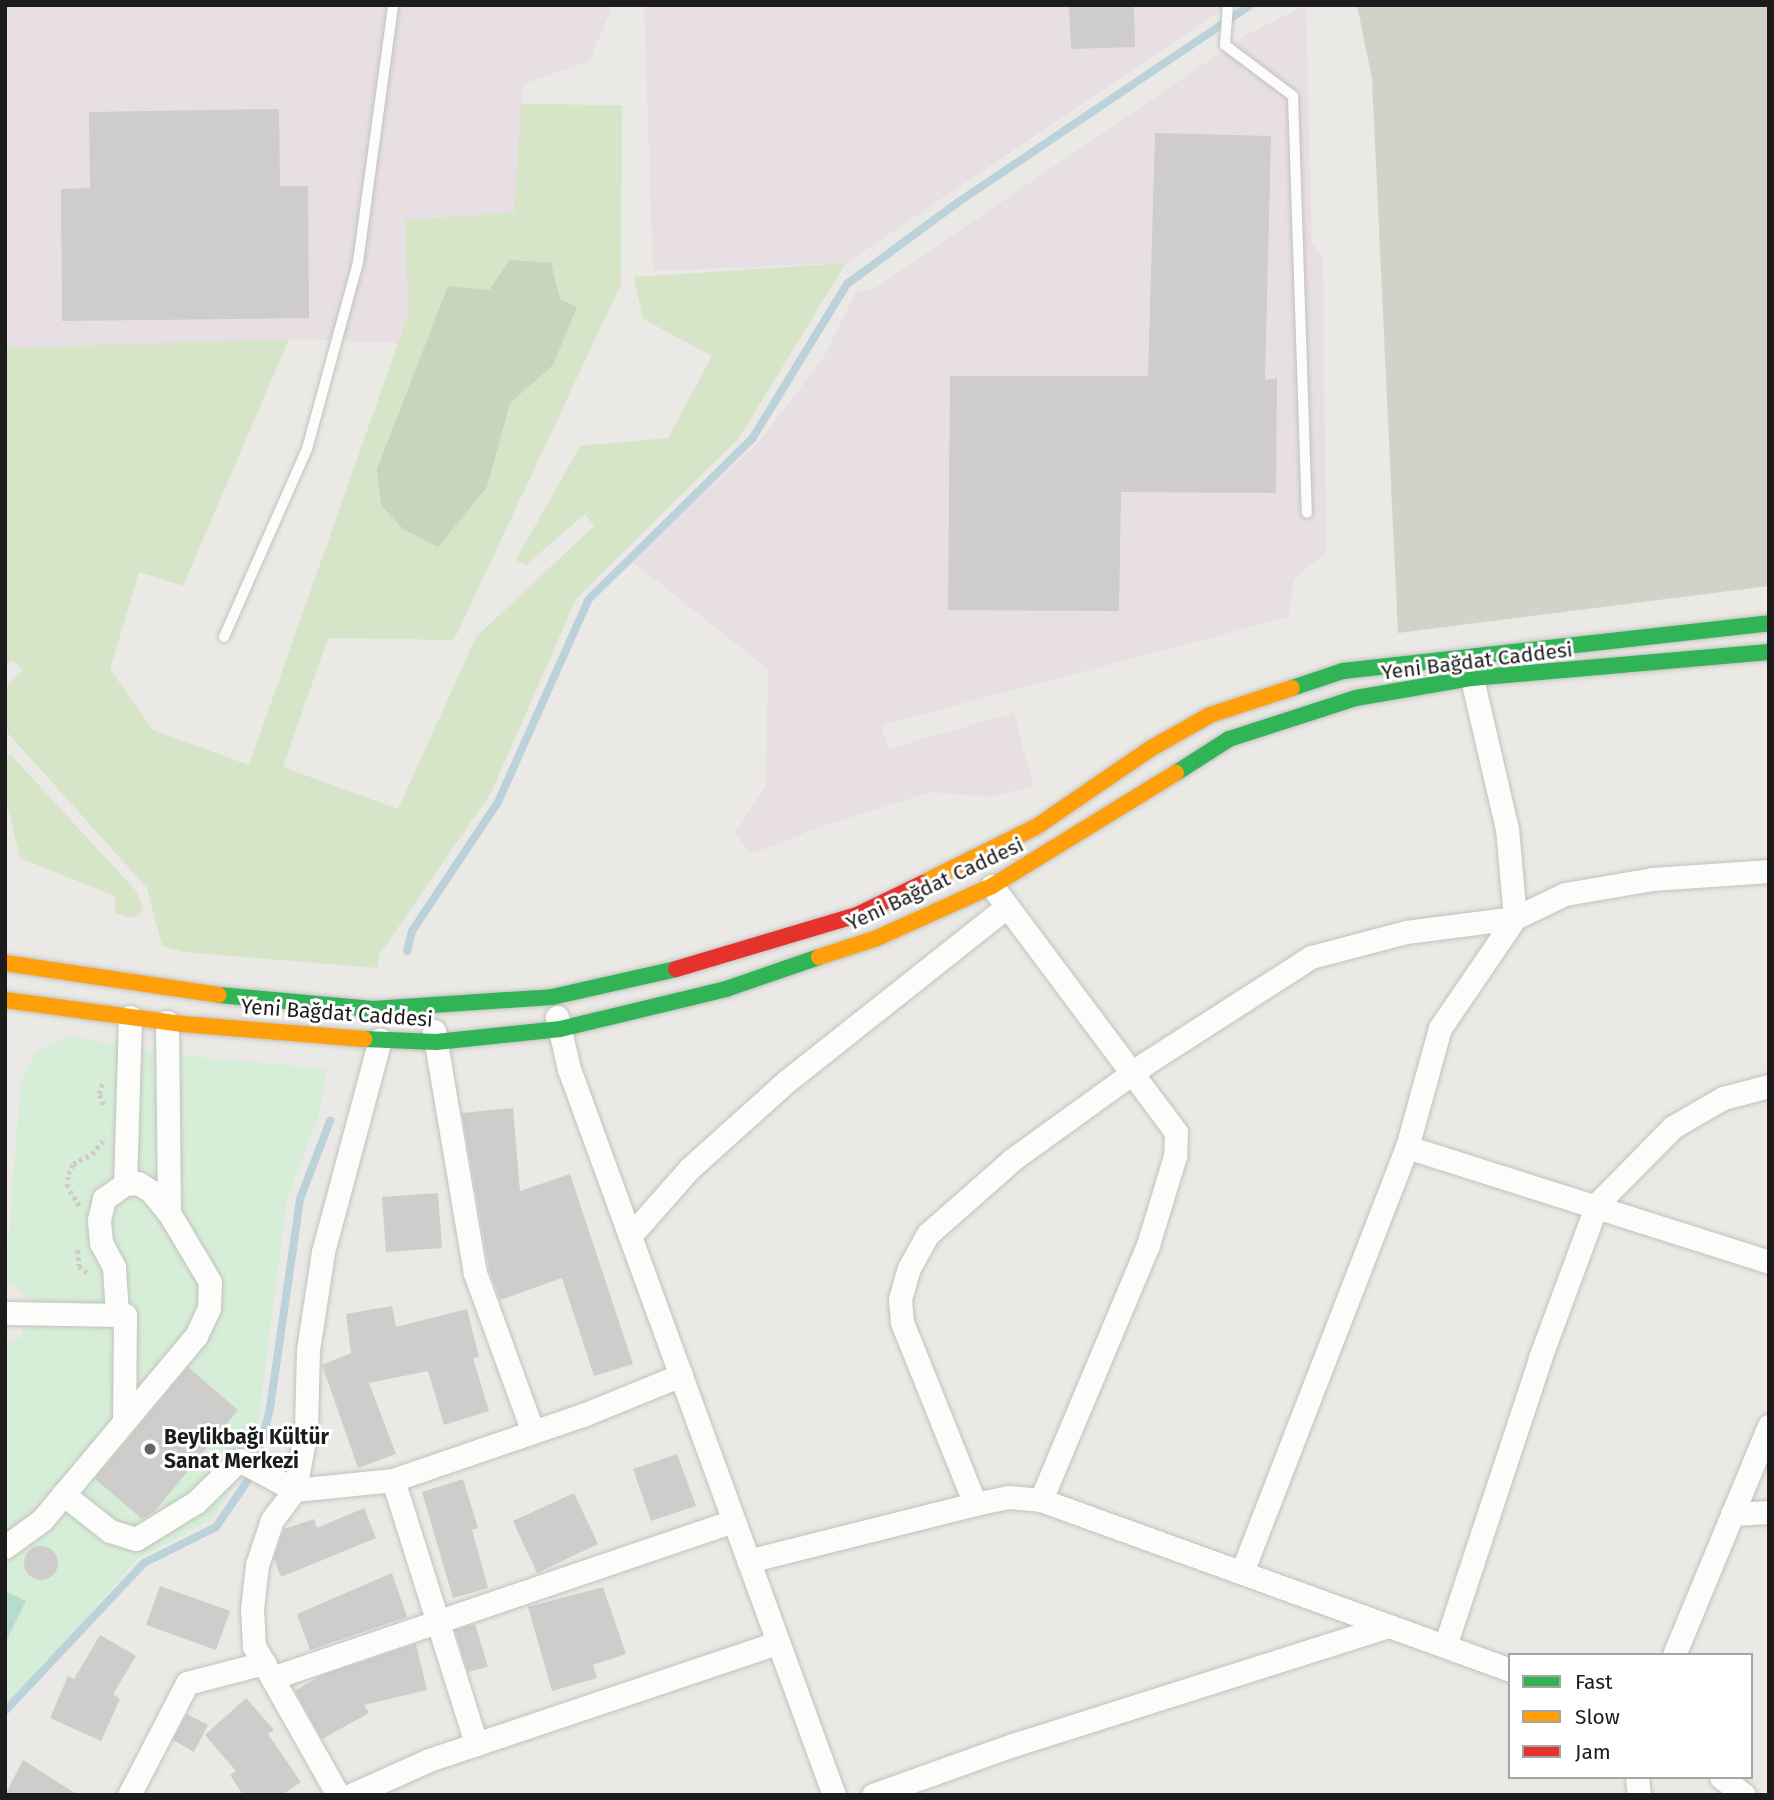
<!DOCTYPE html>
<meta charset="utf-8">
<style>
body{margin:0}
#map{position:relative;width:1774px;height:1800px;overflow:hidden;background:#eae9e5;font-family:"Fira Sans",sans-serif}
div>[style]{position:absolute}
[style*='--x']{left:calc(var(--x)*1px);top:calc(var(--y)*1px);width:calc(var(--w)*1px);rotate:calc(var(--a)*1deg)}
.industrial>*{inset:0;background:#e7dfe3}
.construction>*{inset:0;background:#d2d2c8}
.grass>*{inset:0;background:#d6e5c7}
.forest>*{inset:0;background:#c5d6bd}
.park>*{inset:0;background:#d6eed7}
.pitch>*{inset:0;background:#b6dcce}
.stream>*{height:8px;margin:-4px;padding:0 4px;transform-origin:4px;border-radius:4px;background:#bcd2da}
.building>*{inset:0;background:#cecdcb}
.round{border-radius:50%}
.path>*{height:4.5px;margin-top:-2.25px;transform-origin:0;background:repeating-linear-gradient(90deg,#d3c9c6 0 3.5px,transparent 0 7px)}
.roads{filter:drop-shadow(0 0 2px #c1c1bf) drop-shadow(0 0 2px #c1c1bf)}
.lane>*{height:10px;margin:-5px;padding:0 5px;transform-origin:5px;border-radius:5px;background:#fcfcfb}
.street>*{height:23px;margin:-11.5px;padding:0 11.5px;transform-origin:11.5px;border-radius:11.5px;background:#fcfcfb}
.fast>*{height:16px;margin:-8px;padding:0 8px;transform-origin:8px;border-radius:8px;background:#30b455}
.slow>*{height:16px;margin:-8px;padding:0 8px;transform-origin:8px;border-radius:8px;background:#ff9f0a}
.jam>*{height:16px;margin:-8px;padding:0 8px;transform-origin:8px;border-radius:8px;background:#e5322d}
.dots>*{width:19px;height:19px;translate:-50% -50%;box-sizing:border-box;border:4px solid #fff;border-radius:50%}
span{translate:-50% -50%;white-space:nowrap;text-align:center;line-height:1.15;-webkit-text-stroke:6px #fff;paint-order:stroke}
.street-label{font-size:21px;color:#1c1c1c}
.poi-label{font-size:21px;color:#1c1c1c;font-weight:700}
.left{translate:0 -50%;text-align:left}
.frame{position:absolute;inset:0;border:7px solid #1c1c1c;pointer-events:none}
.legend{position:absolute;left:1508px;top:1653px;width:245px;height:126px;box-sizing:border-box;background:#fff;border:2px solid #a4a4a4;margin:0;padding:9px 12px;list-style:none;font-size:21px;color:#1c1c1c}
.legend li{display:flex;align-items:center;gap:14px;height:35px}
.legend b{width:35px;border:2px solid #a4a4a4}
</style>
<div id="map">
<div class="industrial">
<i style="clip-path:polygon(5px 5px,613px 5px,589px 61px,523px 84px,514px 212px,405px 220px,408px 315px,398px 343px,301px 339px,5px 348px)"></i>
<i style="clip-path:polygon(644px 5px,1229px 5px,846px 263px,653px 271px)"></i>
<i style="clip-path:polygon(1306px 5px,1312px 243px,1323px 256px,1326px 553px,1294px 579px,1288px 617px,881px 725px,888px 749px,1014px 713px,1033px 786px,988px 797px,931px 792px,820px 827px,751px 854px,735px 833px,766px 785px,768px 669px,630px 560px,759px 442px,824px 357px,856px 292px,874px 289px,1248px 34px)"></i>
</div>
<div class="construction">
<i style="clip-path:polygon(1357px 5px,1769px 5px,1769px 586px,1398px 633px,1372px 79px)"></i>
</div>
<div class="grass">
<i style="clip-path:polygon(521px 104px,622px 105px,621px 284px,454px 640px,328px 638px,283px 767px,398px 809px,476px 637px,594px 526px,585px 514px,526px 565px,516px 560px,580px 446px,668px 438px,712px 356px,643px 319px,634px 277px,846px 263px,739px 438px,576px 599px,491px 793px,379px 955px,378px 968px,183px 952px,162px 946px,147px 888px,5px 730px,5px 687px,23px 670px,13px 661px,5px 665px,5px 348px,289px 339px,183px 586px,139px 572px,110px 669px,153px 730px,249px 765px,408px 315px,405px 220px,514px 212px)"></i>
<i style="clip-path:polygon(11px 755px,137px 892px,143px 910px,133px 918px,115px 913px,115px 896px,20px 858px,5px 797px,5px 756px)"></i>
</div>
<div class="forest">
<i style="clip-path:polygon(510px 260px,551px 263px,560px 299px,577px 307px,553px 365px,510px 403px,487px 487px,438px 547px,403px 529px,381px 505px,377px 469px,448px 286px,489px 290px)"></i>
</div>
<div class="park">
<i style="clip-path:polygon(68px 1036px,168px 1054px,327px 1069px,319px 1115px,287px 1198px,259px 1417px,245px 1468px,212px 1519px,136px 1560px,50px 1661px,5px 1704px,5px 1344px,21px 1337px,29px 1302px,15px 1285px,5px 1281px,21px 1080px,37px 1051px)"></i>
</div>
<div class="pitch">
<i style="clip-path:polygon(5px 1591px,26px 1601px,5px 1643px)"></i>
</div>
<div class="stream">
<i style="--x:407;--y:951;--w:21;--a:-76"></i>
<i style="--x:412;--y:931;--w:155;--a:-56.3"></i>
<i style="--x:498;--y:802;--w:222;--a:-65.9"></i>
<i style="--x:589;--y:599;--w:228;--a:-44.5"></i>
<i style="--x:752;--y:439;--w:182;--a:-58.5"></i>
<i style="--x:847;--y:284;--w:137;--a:-36.4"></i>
<i style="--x:957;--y:203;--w:354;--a:-34"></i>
<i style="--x:5;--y:1711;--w:203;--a:-46.8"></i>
<i style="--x:144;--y:1563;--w:80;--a:-26.6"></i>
<i style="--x:216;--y:1527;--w:69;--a:-55.6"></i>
<i style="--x:255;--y:1470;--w:64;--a:-76.4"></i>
<i style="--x:270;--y:1408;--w:211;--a:-81.8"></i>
<i style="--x:300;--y:1199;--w:84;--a:-69"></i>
</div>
<div class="building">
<i style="clip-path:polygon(1069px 5px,1134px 5px,1135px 47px,1071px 49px)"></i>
<i style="clip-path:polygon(279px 109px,280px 186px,308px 186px,309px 318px,62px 321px,61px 189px,90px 188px,89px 112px)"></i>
<i style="clip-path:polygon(1155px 133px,1271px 136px,1265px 380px,1277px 378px,1276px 493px,1121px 492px,1119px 611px,948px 610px,950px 376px,1148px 376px)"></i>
<i style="clip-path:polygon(513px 1108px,520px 1191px,570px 1174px,633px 1364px,594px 1376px,562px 1278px,500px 1300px,489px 1269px,462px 1113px)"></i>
<i style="clip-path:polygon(438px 1193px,442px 1248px,386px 1252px,382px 1197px)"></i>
<i style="clip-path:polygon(392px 1306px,396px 1327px,467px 1309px,479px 1357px,473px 1358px,489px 1411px,444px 1425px,428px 1371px,369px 1383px,396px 1454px,358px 1468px,322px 1365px,351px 1353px,346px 1314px)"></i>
<i style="clip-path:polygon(188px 1367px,238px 1410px,154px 1512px,142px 1519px,95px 1479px)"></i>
<i style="clip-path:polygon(677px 1454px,696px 1506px,651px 1521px,633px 1469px)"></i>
<i style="clip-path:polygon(463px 1479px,478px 1528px,472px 1530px,488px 1588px,453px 1598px,422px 1492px)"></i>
<i style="clip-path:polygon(574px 1493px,598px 1544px,537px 1573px,513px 1521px)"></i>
<i style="clip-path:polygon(364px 1508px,376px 1538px,281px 1577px,274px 1558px,284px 1529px,314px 1519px,317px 1528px)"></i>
<i class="round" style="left:24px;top:1546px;width:34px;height:34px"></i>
<i style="clip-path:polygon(392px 1573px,407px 1617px,310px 1650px,297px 1614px)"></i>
<i style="clip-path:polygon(160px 1586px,230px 1611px,216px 1650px,146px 1625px)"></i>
<i style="clip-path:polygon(603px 1587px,626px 1654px,593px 1665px,597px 1678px,552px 1691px,528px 1607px)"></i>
<i style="clip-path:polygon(475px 1624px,488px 1667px,468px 1672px,455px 1630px)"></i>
<i style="clip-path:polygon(100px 1635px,136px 1656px,113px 1694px,120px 1699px,101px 1741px,50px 1718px,68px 1676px,74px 1679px)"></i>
<i style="clip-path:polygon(416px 1644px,427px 1690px,364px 1705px,369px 1713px,322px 1739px,295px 1691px,320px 1676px)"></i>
<i style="clip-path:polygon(246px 1698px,274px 1730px,268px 1734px,301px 1782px,282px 1795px,243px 1795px,230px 1775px,236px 1771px,205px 1735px)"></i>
<i style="clip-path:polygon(187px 1714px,208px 1725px,194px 1752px,173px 1740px)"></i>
<i style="clip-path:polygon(23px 1760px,78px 1795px,5px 1795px)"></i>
</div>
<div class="path">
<i style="--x:103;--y:1105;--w:12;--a:-110"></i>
<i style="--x:99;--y:1094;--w:14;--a:-73"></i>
<i style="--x:79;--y:1206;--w:22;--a:-122"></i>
<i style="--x:67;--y:1187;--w:13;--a:-86"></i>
<i style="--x:68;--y:1174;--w:11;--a:-63"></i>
<i style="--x:73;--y:1164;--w:21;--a:-28"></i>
<i style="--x:92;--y:1154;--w:17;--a:-50"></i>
<i style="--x:78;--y:1250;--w:16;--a:86"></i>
<i style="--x:79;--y:1266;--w:13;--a:39"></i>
</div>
<div class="roads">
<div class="lane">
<i style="--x:1228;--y:5;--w:40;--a:94.3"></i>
<i style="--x:1225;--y:45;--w:85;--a:36.9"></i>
<i style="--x:1293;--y:96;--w:417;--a:88.1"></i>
<i style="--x:224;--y:637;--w:206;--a:-66.2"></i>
<i style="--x:307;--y:449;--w:194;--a:-74.7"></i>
<i style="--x:358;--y:262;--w:259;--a:-82.2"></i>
</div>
<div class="street">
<i style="--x:992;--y:886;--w:307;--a:53.2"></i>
<i style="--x:1176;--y:1132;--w:24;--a:92"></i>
<i style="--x:1175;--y:1156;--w:93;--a:106.9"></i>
<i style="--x:1148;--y:1245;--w:277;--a:112.8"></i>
<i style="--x:130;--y:1017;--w:167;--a:91.7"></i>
<i style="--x:125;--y:1184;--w:13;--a:-4"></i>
<i style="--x:138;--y:1183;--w:15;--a:32"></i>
<i style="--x:151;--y:1191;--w:28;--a:51"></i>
<i style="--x:557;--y:1017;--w:53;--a:77"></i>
<i style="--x:569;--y:1069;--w:773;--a:69.95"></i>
<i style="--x:434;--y:1031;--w:245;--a:80.4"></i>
<i style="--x:475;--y:1273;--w:169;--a:70"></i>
<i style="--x:1407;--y:1147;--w:380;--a:17.6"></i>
<i style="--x:630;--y:1236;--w:89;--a:-48.6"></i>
<i style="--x:689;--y:1169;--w:133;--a:-42"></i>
<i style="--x:788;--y:1080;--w:278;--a:-38.4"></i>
<i style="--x:5;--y:1313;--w:120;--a:1"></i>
<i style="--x:125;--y:1315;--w:106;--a:90.5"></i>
<i style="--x:117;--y:1315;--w:48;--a:-93.6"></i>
<i style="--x:114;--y:1267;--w:27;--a:-118"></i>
<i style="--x:101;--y:1243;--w:23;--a:-95"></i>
<i style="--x:99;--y:1220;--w:22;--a:-77"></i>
<i style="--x:104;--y:1199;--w:26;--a:-36"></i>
<i style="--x:393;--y:1480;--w:277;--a:72.5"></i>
<i style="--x:63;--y:1494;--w:60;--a:38.2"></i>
<i style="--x:110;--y:1531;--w:27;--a:17"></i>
<i style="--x:136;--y:1539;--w:70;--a:-31.7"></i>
<i style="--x:196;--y:1502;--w:60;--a:-44.3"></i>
<i style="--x:239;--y:1460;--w:64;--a:28.2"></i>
<i style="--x:295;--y:1490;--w:99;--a:-5.8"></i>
<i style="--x:393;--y:1480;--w:201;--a:-18.9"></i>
<i style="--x:583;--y:1415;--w:106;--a:-22.2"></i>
<i style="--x:975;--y:1504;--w:196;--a:-111.9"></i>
<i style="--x:902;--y:1322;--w:23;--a:-95"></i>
<i style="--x:900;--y:1299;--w:32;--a:-74"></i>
<i style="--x:909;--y:1268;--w:39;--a:-61"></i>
<i style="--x:928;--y:1234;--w:113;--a:-41.4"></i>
<i style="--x:1013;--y:1159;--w:164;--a:-35.8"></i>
<i style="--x:1146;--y:1063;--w:196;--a:-32.7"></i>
<i style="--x:1311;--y:957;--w:98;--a:-14.7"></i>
<i style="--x:1406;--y:932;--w:110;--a:-7.3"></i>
<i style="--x:1515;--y:918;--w:55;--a:-25.6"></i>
<i style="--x:1565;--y:894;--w:89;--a:-9.7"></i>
<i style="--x:1653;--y:879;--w:116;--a:-3.9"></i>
<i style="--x:1732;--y:1514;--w:37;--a:-3"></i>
<i style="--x:5;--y:1547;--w:46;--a:-36.1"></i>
<i style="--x:42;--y:1520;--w:240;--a:-50.1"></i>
<i style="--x:196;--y:1336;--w:31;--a:-65"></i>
<i style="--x:209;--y:1308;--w:26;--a:-88"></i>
<i style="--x:210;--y:1282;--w:80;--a:-120.7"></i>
<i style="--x:169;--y:1213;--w:191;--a:-90.6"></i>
<i style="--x:748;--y:1561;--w:234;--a:-14.1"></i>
<i style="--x:975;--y:1504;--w:34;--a:-12"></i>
<i style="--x:1008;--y:1497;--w:33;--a:5"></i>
<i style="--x:1041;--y:1500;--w:499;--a:19.9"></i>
<i style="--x:1242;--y:1572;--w:456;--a:-68.8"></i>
<i style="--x:1407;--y:1147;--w:123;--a:-74.5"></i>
<i style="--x:1440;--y:1028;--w:133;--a:-55.7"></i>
<i style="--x:1515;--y:918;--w:89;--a:-95.1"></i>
<i style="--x:1507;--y:829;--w:155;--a:-103.1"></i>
<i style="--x:1445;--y:1646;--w:303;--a:-71.7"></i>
<i style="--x:1540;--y:1358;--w:164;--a:-69.7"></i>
<i style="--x:1597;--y:1204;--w:108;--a:-45.4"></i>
<i style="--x:1673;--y:1127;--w:58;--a:-30.1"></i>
<i style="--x:1723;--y:1098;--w:48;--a:-14.6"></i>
<i style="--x:1674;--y:1655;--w:248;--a:-67.5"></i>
<i style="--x:272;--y:1678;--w:487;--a:-18.8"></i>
<i style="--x:1637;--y:1777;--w:18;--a:84"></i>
<i style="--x:1721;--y:1777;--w:29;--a:38"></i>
<i style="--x:129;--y:1795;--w:126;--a:-62.6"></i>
<i style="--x:187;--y:1683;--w:80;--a:-14.6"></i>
<i style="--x:338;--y:1795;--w:171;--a:-119.4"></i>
<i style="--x:254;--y:1646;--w:37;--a:-93"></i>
<i style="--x:252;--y:1609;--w:44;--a:-83.5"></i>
<i style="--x:257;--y:1565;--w:47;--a:-71.6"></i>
<i style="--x:272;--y:1520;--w:38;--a:-53"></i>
<i style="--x:295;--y:1490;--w:63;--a:-79.9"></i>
<i style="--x:306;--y:1428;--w:78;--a:-88.5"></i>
<i style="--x:308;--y:1350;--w:99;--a:-81.3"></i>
<i style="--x:323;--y:1252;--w:220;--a:-75"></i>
<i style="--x:351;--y:1795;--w:85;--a:-24.2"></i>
<i style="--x:429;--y:1760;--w:367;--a:-18.6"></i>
<i style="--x:873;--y:1795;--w:149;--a:-19.7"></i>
<i style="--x:1013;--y:1745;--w:393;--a:-17.6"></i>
</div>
<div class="fast">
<i style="--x:1292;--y:688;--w:54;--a:-18.4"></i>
<i style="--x:1343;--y:671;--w:429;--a:-6.4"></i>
<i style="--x:1176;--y:773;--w:63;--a:-32.7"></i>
<i style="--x:1229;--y:739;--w:133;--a:-17.9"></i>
<i style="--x:1356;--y:698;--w:118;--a:-9.8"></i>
<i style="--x:1472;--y:678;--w:298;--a:-5"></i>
<i style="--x:219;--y:995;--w:155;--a:5.2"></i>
<i style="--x:373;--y:1009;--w:179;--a:-3.8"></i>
<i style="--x:552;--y:997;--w:127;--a:-12.7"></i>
<i style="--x:364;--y:1039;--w:72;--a:2.4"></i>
<i style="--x:436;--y:1042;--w:125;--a:-6"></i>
<i style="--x:560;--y:1029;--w:171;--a:-13.5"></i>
<i style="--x:726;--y:989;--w:98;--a:-19"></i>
</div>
<div class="slow">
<i style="--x:923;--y:883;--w:126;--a:-26.4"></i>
<i style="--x:1036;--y:827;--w:138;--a:-34.4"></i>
<i style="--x:1150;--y:749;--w:69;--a:-29.5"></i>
<i style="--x:1210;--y:715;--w:86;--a:-18.2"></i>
<i style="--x:819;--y:957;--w:61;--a:-18.1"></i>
<i style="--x:877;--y:938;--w:126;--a:-24.3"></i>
<i style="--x:992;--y:886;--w:216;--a:-31.6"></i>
<i style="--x:5;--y:963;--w:216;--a:8.5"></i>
<i style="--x:5;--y:1000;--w:179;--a:7.7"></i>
<i style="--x:182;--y:1024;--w:183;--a:4.7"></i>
</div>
<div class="jam">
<i style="--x:676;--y:969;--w:189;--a:-16.6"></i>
<i style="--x:857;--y:915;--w:73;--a:-25.9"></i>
</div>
</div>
<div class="dots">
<i style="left:150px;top:1449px;background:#646462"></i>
</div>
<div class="street-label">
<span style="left:1477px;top:661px;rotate:-7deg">Yeni Bağdat Caddesi</span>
<span style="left:935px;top:884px;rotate:-25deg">Yeni Bağdat Caddesi</span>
<span style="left:337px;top:1013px;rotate:4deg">Yeni Bağdat Caddesi</span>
</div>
<div class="poi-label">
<span class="left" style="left:164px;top:1449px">Beylikbağı Kültür<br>Sanat Merkezi</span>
</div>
<div class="frame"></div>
<ul class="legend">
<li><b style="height:9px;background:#30b455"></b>Fast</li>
<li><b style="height:9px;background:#ff9f0a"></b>Slow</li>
<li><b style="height:9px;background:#e5322d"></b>Jam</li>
</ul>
</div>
